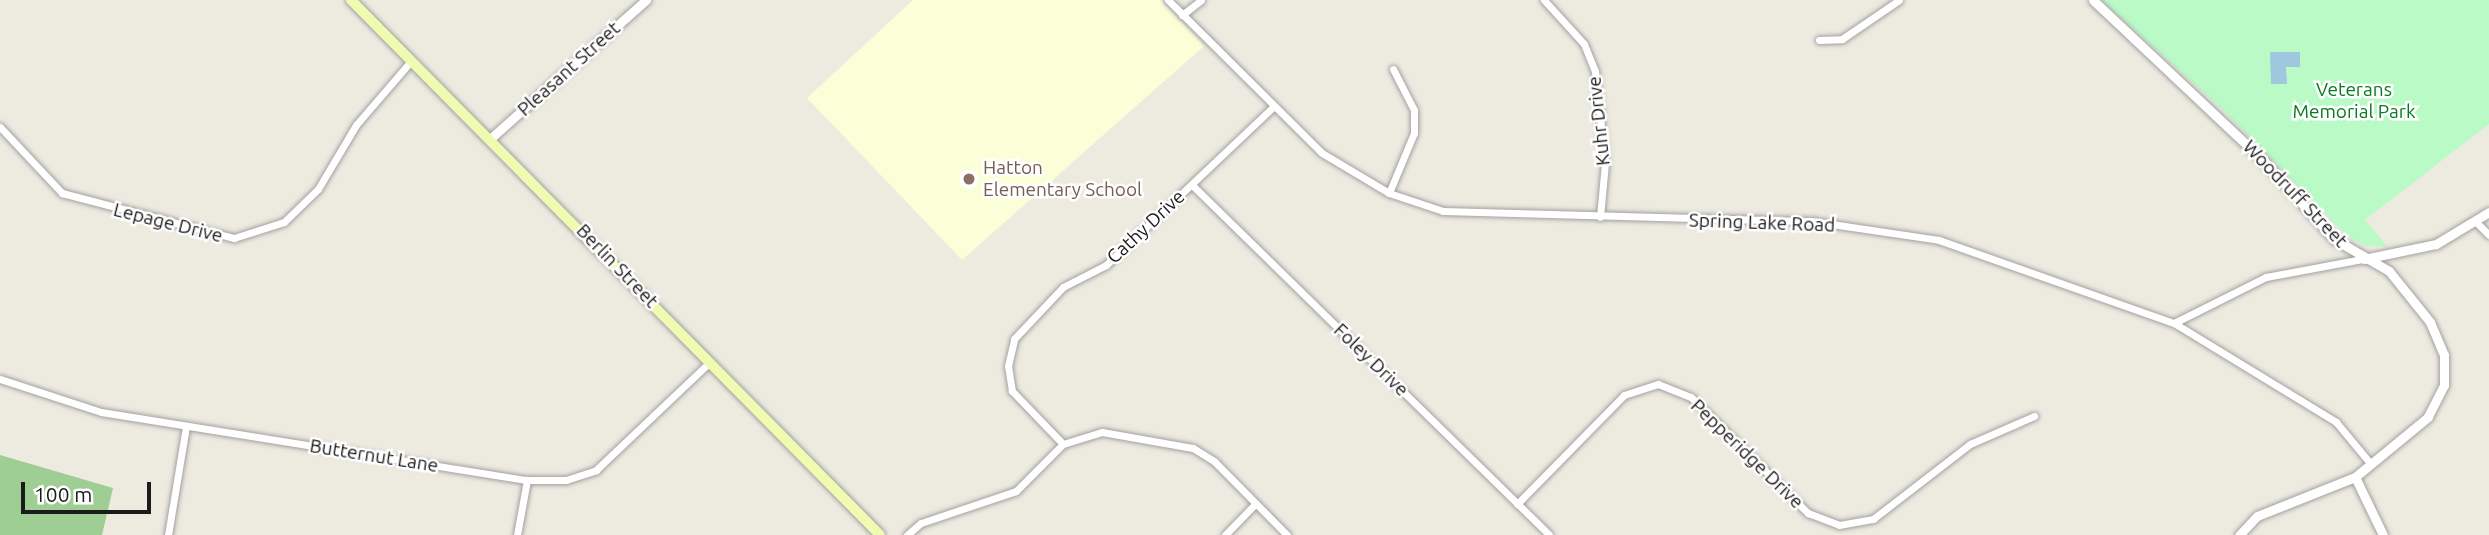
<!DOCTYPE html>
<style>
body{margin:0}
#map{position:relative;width:2489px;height:535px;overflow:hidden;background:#edeae0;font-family:Ubuntu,sans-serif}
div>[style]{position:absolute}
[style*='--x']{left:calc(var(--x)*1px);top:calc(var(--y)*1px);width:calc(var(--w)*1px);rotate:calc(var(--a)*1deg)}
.education>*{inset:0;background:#faffd7}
.forest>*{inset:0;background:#9ece94}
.park>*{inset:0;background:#bafac7}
.water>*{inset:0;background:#9fc7dd}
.roads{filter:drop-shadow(0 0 2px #a2a2a2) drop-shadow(0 0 2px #a2a2a2)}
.minor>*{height:7px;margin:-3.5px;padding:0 3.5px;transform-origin:3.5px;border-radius:3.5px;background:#fff}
.tertiary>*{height:9px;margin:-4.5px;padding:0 4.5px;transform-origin:4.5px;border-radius:4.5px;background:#fff}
.secondary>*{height:10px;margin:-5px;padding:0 5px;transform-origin:5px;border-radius:5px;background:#eefbb1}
.dots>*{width:19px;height:19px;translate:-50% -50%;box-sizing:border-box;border:4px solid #fff;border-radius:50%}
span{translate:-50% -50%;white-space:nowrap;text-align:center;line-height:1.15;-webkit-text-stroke:5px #fff;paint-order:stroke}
.street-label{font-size:19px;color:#1b1b1b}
.park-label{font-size:19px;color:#097a1f}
.education-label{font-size:19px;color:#785e54}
.left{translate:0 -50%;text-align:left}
.scale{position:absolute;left:21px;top:482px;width:130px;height:32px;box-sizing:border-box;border:4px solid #1b1b1b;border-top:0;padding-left:9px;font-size:21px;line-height:24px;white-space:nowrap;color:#1b1b1b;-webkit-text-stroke:5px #fff;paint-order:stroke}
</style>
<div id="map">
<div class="education">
<i style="clip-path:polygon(913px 0,1160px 0,1204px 46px,962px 260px,807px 98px)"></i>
</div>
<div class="forest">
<i style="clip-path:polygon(0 455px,113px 488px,102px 535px,0 535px)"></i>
</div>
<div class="park">
<i style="clip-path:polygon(2101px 0,2489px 0,2489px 124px,2365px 220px,2387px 246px,2366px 246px,2347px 236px,2223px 110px)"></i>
</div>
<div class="water">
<i style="clip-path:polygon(2270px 52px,2300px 52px,2300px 67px,2286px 67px,2287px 84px,2271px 84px)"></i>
</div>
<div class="roads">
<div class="minor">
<i style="--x:1168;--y:0;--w:217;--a:44.8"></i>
<i style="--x:1322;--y:153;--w:78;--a:30.8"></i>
<i style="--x:1389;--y:193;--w:57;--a:18.4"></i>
<i style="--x:1443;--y:211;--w:368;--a:1.6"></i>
<i style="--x:1811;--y:221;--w:129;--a:8.4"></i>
<i style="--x:1939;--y:240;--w:249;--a:19.5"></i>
<i style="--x:2174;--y:323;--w:190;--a:31.4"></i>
<i style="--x:2336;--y:422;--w:53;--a:50.3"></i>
<i style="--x:1544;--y:0;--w:59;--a:47.7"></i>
<i style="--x:1584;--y:44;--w:29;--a:68"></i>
<i style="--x:1595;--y:71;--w:93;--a:83.8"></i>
<i style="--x:1605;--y:163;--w:54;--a:95.3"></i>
<i style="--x:1182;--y:15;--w:24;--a:-38"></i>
<i style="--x:1819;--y:40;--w:23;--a:-2"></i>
<i style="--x:1842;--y:39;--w:69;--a:-34.4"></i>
<i style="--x:0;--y:127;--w:91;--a:46.8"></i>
<i style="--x:62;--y:193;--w:178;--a:14.7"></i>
<i style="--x:234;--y:238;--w:52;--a:-17.7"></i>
<i style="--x:284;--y:222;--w:47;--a:-44.1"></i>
<i style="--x:318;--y:189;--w:74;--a:-59.3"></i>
<i style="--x:356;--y:125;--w:84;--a:-49.3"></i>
<i style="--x:1192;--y:185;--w:500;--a:44.4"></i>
<i style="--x:1389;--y:193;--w:65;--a:-67.4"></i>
<i style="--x:1414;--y:133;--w:23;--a:-90"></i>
<i style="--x:1414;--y:110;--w:46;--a:-117.1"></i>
<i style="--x:2477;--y:223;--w:17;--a:45"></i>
<i style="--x:2174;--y:323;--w:103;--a:-26.6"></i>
<i style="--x:2266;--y:277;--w:98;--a:-10.6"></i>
<i style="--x:0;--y:379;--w:106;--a:18.1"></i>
<i style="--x:101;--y:412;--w:431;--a:9.1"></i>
<i style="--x:527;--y:480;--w:39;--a:0"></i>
<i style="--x:566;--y:480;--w:32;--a:-18"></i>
<i style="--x:596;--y:470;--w:157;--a:-43.5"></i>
<i style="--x:1063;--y:444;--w:74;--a:-133.9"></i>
<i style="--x:1012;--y:391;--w:25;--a:-99"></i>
<i style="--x:1008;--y:366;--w:28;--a:-77"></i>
<i style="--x:1014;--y:339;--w:71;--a:-46.7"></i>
<i style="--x:1063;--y:287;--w:48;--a:-27.1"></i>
<i style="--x:1106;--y:265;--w:230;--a:-43.4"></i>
<i style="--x:1517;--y:504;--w:153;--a:-45.5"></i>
<i style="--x:1624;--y:395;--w:36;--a:-18"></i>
<i style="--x:1658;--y:384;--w:35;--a:22"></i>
<i style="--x:1691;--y:397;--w:165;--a:44.8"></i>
<i style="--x:1808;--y:513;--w:33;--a:21"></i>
<i style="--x:1839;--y:525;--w:35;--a:-10"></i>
<i style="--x:1873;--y:519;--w:123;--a:-37.7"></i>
<i style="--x:1970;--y:444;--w:70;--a:-23.6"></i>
<i style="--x:168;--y:535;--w:110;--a:-80.6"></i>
<i style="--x:517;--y:535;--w:56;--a:-79.7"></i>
<i style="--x:907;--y:535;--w:18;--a:-41"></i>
<i style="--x:921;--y:523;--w:100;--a:-18.6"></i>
<i style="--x:1016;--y:491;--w:66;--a:-45"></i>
<i style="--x:1063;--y:444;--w:41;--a:-17.1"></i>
<i style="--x:1102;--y:432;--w:92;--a:10"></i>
<i style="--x:1193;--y:448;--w:25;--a:32"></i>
<i style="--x:1214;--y:461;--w:104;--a:45.4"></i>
<i style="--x:1225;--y:535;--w:43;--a:-45.9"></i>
</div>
<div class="tertiary">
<i style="--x:2093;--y:0;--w:233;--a:43.3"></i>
<i style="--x:2263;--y:160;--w:106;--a:48.1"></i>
<i style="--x:2334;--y:239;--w:64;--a:30.2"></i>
<i style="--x:2389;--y:271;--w:65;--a:51.2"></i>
<i style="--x:2430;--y:322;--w:36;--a:67"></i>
<i style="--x:2444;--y:355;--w:30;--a:90"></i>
<i style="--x:2444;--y:385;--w:36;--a:117"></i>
<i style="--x:2428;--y:417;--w:94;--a:140.6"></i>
<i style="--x:2355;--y:477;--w:105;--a:158.3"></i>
<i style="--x:2257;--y:516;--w:26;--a:133"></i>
<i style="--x:491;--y:138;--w:208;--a:-41.7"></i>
<i style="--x:2364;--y:259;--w:74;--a:-11.8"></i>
<i style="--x:2436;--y:244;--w:62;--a:-31.1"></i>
<i style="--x:2355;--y:477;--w:64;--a:64.2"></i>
</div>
<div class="secondary">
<i style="--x:351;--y:0;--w:752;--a:45.32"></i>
</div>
</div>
<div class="dots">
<i style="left:969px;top:179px;background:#8d6e63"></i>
</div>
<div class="street-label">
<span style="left:569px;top:69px;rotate:-42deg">Pleasant Street</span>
<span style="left:1599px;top:121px;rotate:-96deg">Kuhr Drive</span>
<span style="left:2295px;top:194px;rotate:46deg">Woodruff Street</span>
<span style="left:168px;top:223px;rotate:14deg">Lepage Drive</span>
<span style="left:1762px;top:223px;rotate:2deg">Spring Lake Road</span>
<span style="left:1146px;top:227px;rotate:-43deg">Cathy Drive</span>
<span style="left:617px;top:266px;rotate:46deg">Berlin Street</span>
<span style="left:1371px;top:360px;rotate:44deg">Foley Drive</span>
<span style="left:1747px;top:454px;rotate:44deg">Pepperidge Drive</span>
<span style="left:374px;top:456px;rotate:9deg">Butternut Lane</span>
</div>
<div class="park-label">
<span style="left:2354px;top:101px">Veterans<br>Memorial Park</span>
</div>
<div class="education-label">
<span class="left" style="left:983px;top:179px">Hatton<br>Elementary School</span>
</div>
<div class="scale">100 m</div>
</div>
